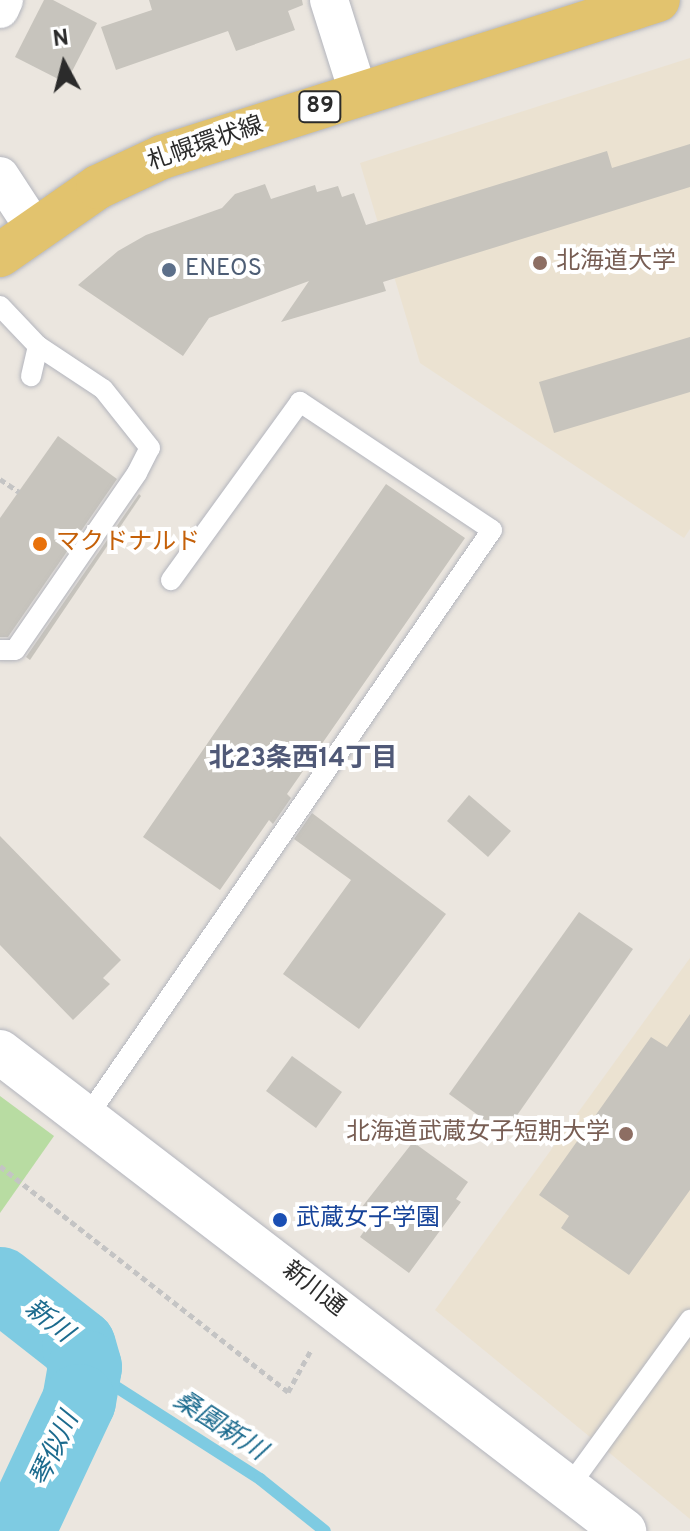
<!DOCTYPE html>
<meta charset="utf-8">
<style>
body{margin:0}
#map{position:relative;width:690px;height:1531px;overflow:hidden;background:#ebe6df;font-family:Overpass,"Noto Sans JP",sans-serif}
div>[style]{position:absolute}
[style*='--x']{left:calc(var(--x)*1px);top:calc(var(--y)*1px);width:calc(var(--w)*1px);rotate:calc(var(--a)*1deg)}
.education>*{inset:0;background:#ebe2d1}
.green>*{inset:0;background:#b8dca2}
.stream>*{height:12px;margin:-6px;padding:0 6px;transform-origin:6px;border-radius:6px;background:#7ecbe2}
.river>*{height:74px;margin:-37px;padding:0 37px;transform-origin:37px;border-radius:37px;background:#7ecbe2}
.building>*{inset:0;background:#c7c4bd}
.path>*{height:5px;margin-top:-2.5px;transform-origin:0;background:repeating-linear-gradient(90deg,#c4c4c4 0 6px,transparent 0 10px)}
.roads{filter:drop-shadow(0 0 2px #b3b5bd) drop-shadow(0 0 2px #b3b5bd)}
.service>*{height:20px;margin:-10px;padding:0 10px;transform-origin:10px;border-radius:10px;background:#fff}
.minor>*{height:38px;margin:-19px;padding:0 19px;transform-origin:19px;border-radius:19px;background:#fff}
.tertiary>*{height:44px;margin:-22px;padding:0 22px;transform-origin:22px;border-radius:22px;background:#fff}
.primary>*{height:44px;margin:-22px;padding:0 22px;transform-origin:22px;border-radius:22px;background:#e2c36e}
.dots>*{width:22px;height:22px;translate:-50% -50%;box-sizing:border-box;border:4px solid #fff;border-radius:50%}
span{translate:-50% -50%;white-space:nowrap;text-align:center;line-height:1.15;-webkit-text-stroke:8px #fff;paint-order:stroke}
.shield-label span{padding:2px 6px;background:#fff;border:2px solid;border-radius:6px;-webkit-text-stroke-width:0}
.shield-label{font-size:22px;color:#2b2b2b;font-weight:700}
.street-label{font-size:24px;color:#2b2b2b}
.education-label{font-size:24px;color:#785e54}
.left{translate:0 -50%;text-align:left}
.right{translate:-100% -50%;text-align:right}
.service-label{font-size:24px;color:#4e5e75}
.food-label{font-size:24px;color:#c56008}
.transit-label{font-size:24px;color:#164399}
.neighbourhood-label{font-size:26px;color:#505977;font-weight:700}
.water-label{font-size:26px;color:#1c6b8e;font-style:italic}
.north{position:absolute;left:24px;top:24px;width:80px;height:80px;-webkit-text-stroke:6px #fff;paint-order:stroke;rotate:353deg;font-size:22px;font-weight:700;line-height:32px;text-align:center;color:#2b2b2b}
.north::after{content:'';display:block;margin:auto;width:28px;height:36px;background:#2b2b2b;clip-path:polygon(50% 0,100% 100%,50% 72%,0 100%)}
</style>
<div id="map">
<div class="education">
<i style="clip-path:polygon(690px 58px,690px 529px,684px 538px,420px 363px,360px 163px)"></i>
<i style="clip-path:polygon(690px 958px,690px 1519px,435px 1310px)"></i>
</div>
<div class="green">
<i style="clip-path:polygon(0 1096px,54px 1136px,0 1213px)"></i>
</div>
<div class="stream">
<i style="--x:85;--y:1367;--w:208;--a:32.6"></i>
<i style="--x:260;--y:1479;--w:83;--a:38.7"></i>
</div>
<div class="river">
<i style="--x:0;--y:1284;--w:100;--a:38.1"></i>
<i style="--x:79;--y:1346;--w:22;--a:74"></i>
<i style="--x:85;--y:1367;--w:35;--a:100"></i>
<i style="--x:79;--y:1401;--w:144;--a:115.1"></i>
</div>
<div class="building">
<i style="clip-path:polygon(44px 0,53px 0,97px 23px,66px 83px,15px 57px)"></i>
<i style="clip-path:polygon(149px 0,302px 0,303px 5px,288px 11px,295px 30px,236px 51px,228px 31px,116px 70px,101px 27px,152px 10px)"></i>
<i style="clip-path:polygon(690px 144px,690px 187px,383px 282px,386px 291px,281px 322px,309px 281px,209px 318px,183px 356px,78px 285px,118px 251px,146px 235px,222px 208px,235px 194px,265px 184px,271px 199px,315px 185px,317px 192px,338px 186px,342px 197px,354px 193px,366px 225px,607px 151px,612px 168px)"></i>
<i style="clip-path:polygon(690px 337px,690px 392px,554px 433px,539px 382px)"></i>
<i style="clip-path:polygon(58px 436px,117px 479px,8px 637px,0 637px,0 518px)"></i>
<i style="clip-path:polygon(386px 484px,465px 538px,287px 794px,291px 798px,273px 824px,269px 820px,220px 890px,143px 837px)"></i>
<i style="clip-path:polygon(139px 494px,141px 496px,30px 660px,26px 657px)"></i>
<i style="clip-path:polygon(469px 795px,511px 831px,488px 857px,447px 821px)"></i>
<i style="clip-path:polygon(312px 813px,446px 914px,359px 1029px,283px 974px,351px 880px,294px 839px)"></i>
<i style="clip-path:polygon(0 836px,121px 960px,103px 978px,110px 984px,73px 1020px,0 945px)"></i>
<i style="clip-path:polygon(579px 912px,633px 949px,504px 1134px,449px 1094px)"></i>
<i style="clip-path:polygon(690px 1014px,690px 1190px,629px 1275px,561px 1228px,569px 1216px,539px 1195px,651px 1037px,667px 1047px)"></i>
<i style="clip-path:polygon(292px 1056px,342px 1092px,316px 1128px,266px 1091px)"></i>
<i style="clip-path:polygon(413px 1142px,468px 1182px,456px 1199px,461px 1202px,409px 1273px,360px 1237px,371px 1221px,358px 1212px)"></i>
</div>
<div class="path">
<i style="--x:0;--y:479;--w:23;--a:34"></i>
<i style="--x:0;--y:1166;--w:366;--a:38.1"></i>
<i style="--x:288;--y:1392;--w:48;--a:-61.3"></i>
</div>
<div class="roads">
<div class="service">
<i style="--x:0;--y:306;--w:55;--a:46.5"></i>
<i style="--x:38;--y:346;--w:31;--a:103"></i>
<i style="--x:0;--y:650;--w:15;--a:0"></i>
<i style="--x:15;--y:650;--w:215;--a:-55.4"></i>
<i style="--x:137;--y:473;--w:28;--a:-63"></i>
<i style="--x:150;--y:448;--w:75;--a:-128.5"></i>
<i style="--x:103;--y:389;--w:78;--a:-146.5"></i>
<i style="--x:87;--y:1117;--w:713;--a:-55.4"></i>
<i style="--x:492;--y:530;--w:231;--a:-146.3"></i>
<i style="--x:300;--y:402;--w:220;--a:125.9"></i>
<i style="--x:568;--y:1488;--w:208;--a:-54"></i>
</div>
<div class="minor">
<i style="--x:329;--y:0;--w:100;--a:72.5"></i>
<i style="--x:0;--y:9;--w:10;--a:-66"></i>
<i style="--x:0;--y:176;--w:62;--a:56.8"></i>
</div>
<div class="tertiary">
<i style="--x:0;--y:1052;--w:787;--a:37.51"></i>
</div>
<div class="primary">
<i style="--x:0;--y:255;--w:119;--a:-34.8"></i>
<i style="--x:98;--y:187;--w:71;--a:-25.1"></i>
<i style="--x:162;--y:157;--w:520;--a:-17.56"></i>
</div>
</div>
<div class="dots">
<i style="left:540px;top:263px;background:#8d6e63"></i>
<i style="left:169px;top:270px;background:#5c6f8a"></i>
<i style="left:40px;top:544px;background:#e8710a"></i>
<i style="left:626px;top:1134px;background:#8d6e63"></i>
<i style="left:280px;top:1220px;background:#1a4fb4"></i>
</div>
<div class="shield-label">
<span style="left:320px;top:107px">89</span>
</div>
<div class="street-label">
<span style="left:206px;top:145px;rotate:-19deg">札幌環状線</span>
<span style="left:313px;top:1290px;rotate:38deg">新川通</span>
</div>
<div class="education-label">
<span class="left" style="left:556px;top:263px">北海道大学</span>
<span class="right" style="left:610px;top:1134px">北海道武蔵女子短期大学</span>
</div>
<div class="service-label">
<span class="left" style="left:185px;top:270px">ENEOS</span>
</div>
<div class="food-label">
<span class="left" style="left:56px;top:544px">マクドナルド</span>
</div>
<div class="transit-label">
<span class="left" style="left:296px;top:1220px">武蔵女子学園</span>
</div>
<div class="neighbourhood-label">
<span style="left:303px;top:760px">北23条西14丁目</span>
</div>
<div class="water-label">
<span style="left:48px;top:1322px;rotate:38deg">新川</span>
<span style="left:219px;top:1427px;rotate:33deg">桑園新川</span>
<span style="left:56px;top:1450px;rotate:-65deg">琴似川</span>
</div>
<div class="north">N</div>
</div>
